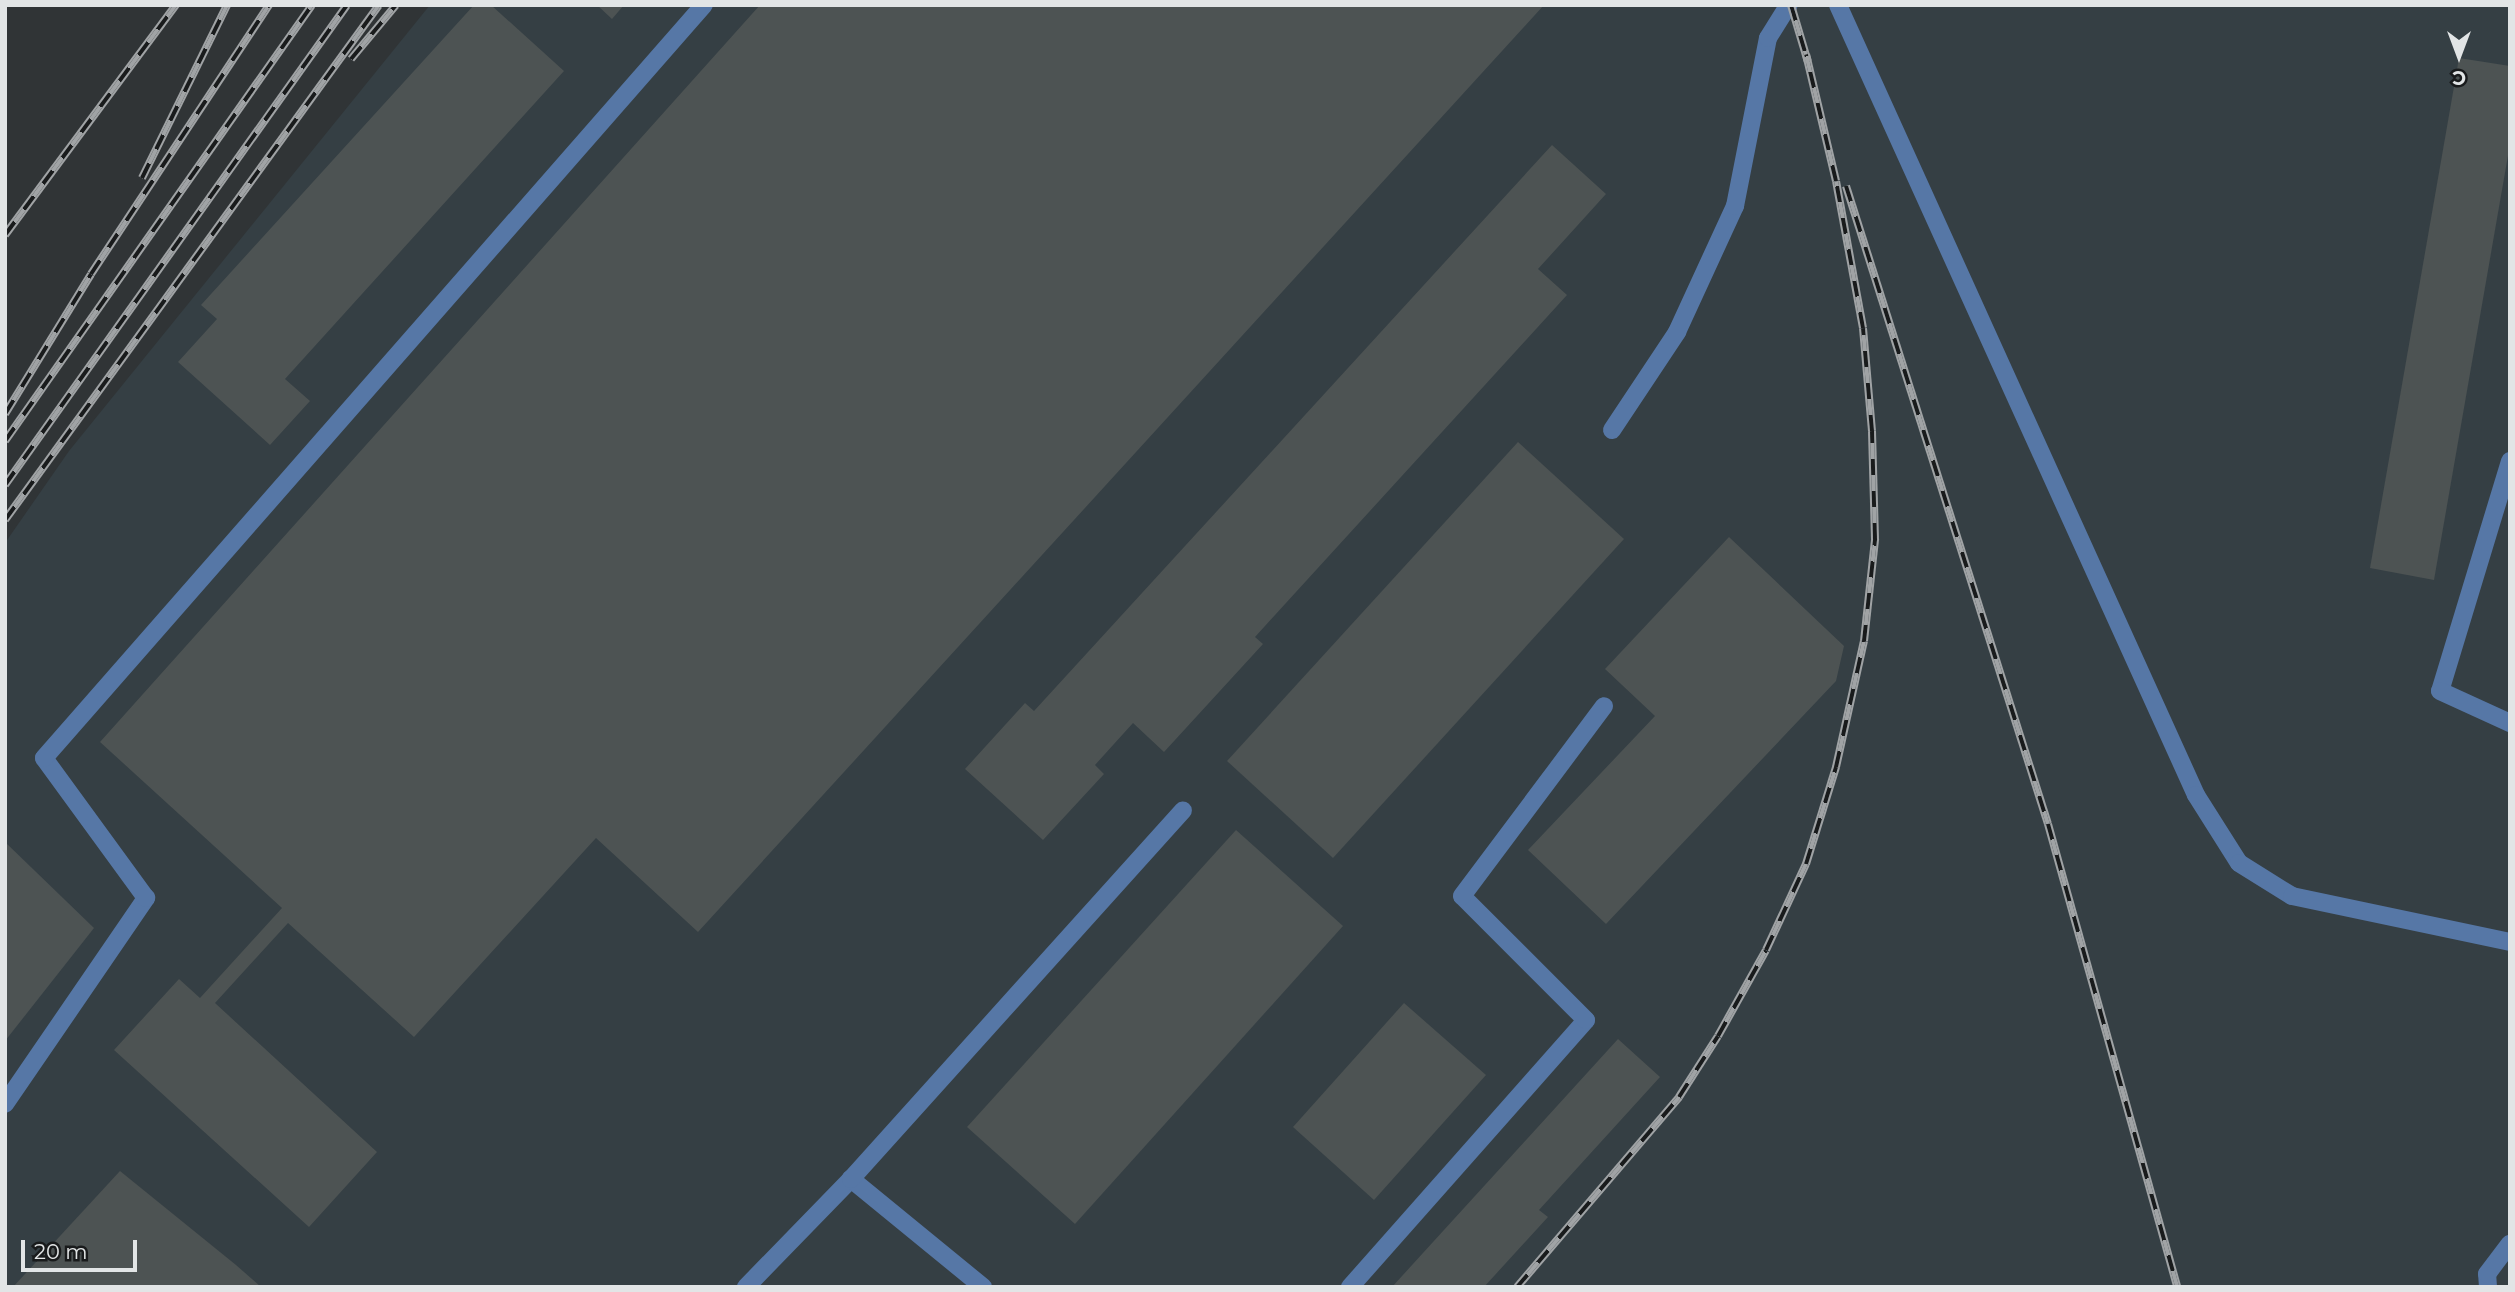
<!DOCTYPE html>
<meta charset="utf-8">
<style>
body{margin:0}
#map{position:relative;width:2515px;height:1292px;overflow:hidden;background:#303436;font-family:Montserrat,sans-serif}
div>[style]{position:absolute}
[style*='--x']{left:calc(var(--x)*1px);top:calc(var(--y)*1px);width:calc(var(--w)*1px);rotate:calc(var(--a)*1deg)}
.built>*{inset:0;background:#353f44}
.building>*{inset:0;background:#4d5353}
.minor>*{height:18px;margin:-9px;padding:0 9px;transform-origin:9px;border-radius:9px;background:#5677a6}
.rail>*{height:8px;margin-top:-4px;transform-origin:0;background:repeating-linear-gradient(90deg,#191b1c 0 16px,#a0a3a5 0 32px);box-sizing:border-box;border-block:2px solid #a0a3a5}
span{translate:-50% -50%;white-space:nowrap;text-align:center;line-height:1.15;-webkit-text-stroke:5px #191b1c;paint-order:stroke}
.frame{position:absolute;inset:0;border:7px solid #e2e5e6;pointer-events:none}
.north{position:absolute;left:2424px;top:21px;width:70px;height:70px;-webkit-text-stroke:5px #191b1c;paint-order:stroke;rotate:180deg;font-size:19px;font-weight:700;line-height:28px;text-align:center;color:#e2e5e6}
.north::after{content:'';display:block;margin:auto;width:24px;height:32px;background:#e2e5e6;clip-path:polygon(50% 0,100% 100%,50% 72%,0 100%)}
.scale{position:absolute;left:21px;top:1240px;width:116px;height:32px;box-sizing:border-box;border:4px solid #e2e5e6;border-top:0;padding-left:9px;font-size:21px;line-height:24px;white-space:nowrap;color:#e2e5e6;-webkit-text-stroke:5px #191b1c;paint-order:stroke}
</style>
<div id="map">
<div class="built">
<i style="clip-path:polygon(430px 5px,2510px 5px,2510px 1287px,5px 1287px,5px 543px,69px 451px)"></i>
</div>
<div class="building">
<i style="clip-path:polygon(474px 5px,491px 5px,564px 71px,285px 379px,310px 401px,270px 445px,178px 362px,217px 319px,201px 305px)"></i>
<i style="clip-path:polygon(597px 5px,624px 5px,612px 19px)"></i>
<i style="clip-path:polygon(760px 5px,1544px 5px,698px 932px,596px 838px,414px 1037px,288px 923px,215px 1003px,377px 1152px,309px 1227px,114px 1050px,179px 979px,200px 998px,282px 908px,100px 742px)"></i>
<i style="clip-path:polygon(2459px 58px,2510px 66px,2510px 144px,2434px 580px,2370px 568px)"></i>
<i style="clip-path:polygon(1552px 145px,1606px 194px,1538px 269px,1567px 295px,1255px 637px,1263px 644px,1164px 752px,1133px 723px,1095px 765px,1104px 774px,1043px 840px,965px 769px,1025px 703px,1034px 711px)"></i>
<i style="clip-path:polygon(1518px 442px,1624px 539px,1333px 858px,1227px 761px)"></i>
<i style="clip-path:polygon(1729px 537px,1844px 646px,1836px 681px,1606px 924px,1528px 850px,1655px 716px,1605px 669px)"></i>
<i style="clip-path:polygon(1236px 830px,1343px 926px,1075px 1224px,967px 1127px)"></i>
<i style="clip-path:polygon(5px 842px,94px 928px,5px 1041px)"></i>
<i style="clip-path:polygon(1404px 1003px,1486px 1075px,1374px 1200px,1293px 1127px)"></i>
<i style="clip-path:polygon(1618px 1039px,1660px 1077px,1539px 1210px,1548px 1217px,1484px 1287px,1392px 1287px)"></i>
<i style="clip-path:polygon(120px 1171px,236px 1265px,261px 1287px,13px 1287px)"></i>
</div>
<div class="minor">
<i style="--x:1838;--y:5;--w:867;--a:65.62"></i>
<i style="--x:2196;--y:795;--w:80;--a:57.7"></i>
<i style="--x:2239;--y:863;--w:62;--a:31.9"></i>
<i style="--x:2292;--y:896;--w:223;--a:11.9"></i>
<i style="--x:1612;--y:430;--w:118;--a:-56.4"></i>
<i style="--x:1677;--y:332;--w:139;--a:-65.3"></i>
<i style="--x:1735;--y:206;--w:171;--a:-78.9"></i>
<i style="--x:1768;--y:38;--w:39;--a:-58"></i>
<i style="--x:2510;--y:461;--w:240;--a:106.9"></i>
<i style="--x:2440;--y:691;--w:77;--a:24.6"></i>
<i style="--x:5;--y:1104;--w:250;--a:-55.6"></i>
<i style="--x:146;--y:898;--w:173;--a:-126.1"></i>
<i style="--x:44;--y:758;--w:1001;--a:-48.77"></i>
<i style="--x:746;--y:1287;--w:151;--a:-45.8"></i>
<i style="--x:983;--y:1287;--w:171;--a:-140.7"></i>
<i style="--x:851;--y:1179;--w:496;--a:-48"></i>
<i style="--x:1350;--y:1287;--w:356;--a:-48.5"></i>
<i style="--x:1586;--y:1020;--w:175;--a:-135"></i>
<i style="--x:1462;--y:896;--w:237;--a:-53.2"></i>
<i style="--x:2488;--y:1287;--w:13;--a:-94"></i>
<i style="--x:2487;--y:1274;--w:38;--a:-53"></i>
</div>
<div class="rail">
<i style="--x:1791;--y:5;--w:59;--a:73.4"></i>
<i style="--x:351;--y:59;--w:70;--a:-50.2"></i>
<i style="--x:142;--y:178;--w:193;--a:-63.8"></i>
<i style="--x:1846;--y:186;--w:669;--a:72.43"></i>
<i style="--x:2048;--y:824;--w:481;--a:74.4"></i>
<i style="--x:5;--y:235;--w:287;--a:-53.4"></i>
<i style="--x:5;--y:414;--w:164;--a:-58.4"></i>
<i style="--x:91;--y:274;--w:323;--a:-56.5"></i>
<i style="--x:5;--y:441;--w:533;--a:-54.85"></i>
<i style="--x:5;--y:485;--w:589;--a:-54.53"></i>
<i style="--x:5;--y:520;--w:636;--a:-54.01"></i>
<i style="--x:1517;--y:1287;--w:250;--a:-49.5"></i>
<i style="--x:1679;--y:1097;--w:72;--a:-57.4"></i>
<i style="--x:1718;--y:1036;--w:98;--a:-60.8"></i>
<i style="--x:1766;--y:950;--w:95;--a:-65.1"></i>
<i style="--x:1806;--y:864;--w:102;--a:-72.8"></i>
<i style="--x:1836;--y:767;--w:129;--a:-77.5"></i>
<i style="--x:1864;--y:641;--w:103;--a:-83.8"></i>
<i style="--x:1875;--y:539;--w:108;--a:-91.6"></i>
<i style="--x:1872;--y:431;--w:103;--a:-95"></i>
<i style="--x:1863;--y:328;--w:149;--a:-100.4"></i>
<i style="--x:1836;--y:181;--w:130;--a:-103.3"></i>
</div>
<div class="frame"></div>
<div class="north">С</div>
<div class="scale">20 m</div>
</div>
